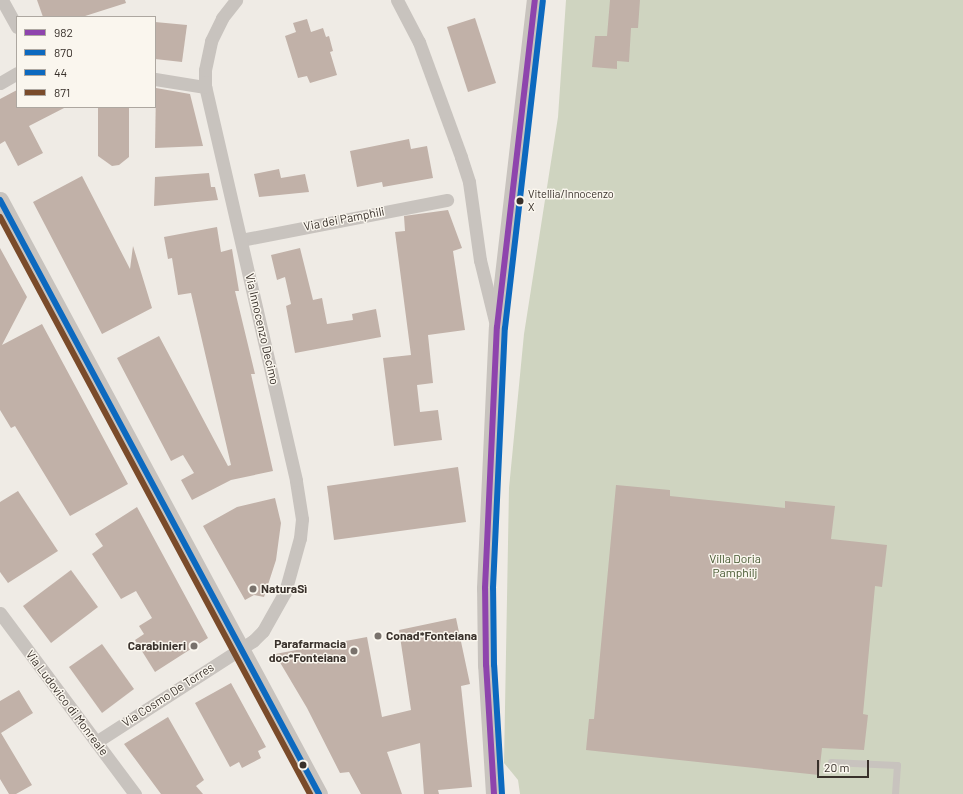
<!DOCTYPE html>
<meta charset="utf-8">
<style>
body{margin:0}
#map{position:relative;width:963px;height:794px;overflow:hidden;background:#efebe5;font-family:Barlow,sans-serif}
div>[style]{position:absolute}
[style*='--x']{left:calc(var(--x)*1px);top:calc(var(--y)*1px);width:calc(var(--w)*1px);rotate:calc(var(--a)*1deg)}
.green>*{inset:0;background:#cfd4c0}
.building>*{inset:0;background:#c1b1a8}
.service>*{height:7px;margin:-3.5px;padding:0 3.5px;transform-origin:3.5px;border-radius:3.5px;background:#c8c3be}
.minor>*{height:13px;margin:-6.5px;padding:0 6.5px;transform-origin:6.5px;border-radius:6.5px;background:#c8c3be}
.tertiary>*{height:17px;margin:-8.5px;padding:0 8.5px;transform-origin:8.5px;border-radius:8.5px;background:#c8c3be}
.bus-1>*{height:6px;margin:-3px;padding:0 3px;transform-origin:3px;border-radius:3px;background:#8e44ad}
.bus-2>*{height:6px;margin:-3px;padding:0 3px;transform-origin:3px;border-radius:3px;background:#0c69bf}
.bus-3>*{height:6px;margin:-3px;padding:0 3px;transform-origin:3px;border-radius:3px;background:#0c69bf}
.bus-4>*{height:6px;margin:-3px;padding:0 3px;transform-origin:3px;border-radius:3px;background:#7a4b2a}
.dots>*{width:11px;height:11px;translate:-50% -50%;box-sizing:border-box;border:2px solid #faf6ee;border-radius:50%}
span{translate:-50% -50%;white-space:nowrap;text-align:center;line-height:1.15;-webkit-text-stroke:3px #faf6ee;paint-order:stroke}
.bus-label{font-size:11px;color:#39312b}
.left{translate:0 -50%;text-align:left}
.street-label{font-size:12px;color:#39312b}
.park-label{font-size:12px;color:#455730}
.poi-label{font-size:12px;color:#39312b;font-weight:700}
.right{translate:-100% -50%;text-align:right}
.legend{position:absolute;left:16px;top:16px;width:140px;height:92px;box-sizing:border-box;background:#faf6ee;border:1px solid #ada7a0;margin:0;padding:5px 7px;list-style:none;font-size:12px;color:#39312b}
.legend li{display:flex;align-items:center;gap:8px;height:20px}
.legend b{width:20px;border:1px solid #ada7a0}
.scale{position:absolute;left:817px;top:760px;width:52px;height:18px;box-sizing:border-box;border:2px solid #39312b;border-top:0;padding-left:5px;font-size:12px;line-height:14px;white-space:nowrap;color:#39312b;-webkit-text-stroke:3px #faf6ee;paint-order:stroke}
</style>
<div id="map">
<div class="green">
<i style="clip-path:polygon(566px 0,963px 0,963px 794px,520px 794px,518px 780px,504px 763px,509px 488px,524px 334px,558px 117px)"></i>
</div>
<div class="building">
<i style="clip-path:polygon(37px 0,125px 0,126px 3px,82px 17px,43px 17px)"></i>
<i style="clip-path:polygon(610px 0,640px 0,638px 28px,631px 28px,629px 62px,617px 61px,617px 69px,592px 67px,595px 36px,607px 36px)"></i>
<i style="clip-path:polygon(475px 18px,496px 83px,468px 92px,447px 27px)"></i>
<i style="clip-path:polygon(307px 19px,311px 32px,323px 28px,326px 37px,329px 36px,333px 51px,330px 52px,337px 75px,310px 83px,307px 76px,298px 78px,285px 36px,296px 32px,293px 23px)"></i>
<i style="clip-path:polygon(155px 22px,187px 25px,182px 62px,155px 59px)"></i>
<i style="clip-path:polygon(156px 88px,190px 94px,203px 146px,155px 148px)"></i>
<i style="clip-path:polygon(17px 90px,17px 107px,66px 107px,29px 126px,43px 153px,18px 166px,5px 141px,0 144px,0 99px)"></i>
<i style="clip-path:polygon(98px 107px,129px 107px,129px 157px,119px 165px,112px 166px,98px 156px)"></i>
<i style="clip-path:polygon(409px 139px,411px 149px,427px 146px,433px 178px,383px 187px,382px 182px,357px 187px,350px 151px)"></i>
<i style="clip-path:polygon(279px 169px,281px 178px,305px 174px,309px 192px,259px 197px,254px 174px)"></i>
<i style="clip-path:polygon(209px 173px,211px 187px,215px 187px,218px 200px,154px 206px,155px 177px)"></i>
<i style="clip-path:polygon(82px 176px,130px 269px,133px 246px,152px 308px,102px 334px,33px 202px)"></i>
<i style="clip-path:polygon(448px 210px,462px 248px,453px 251px,465px 330px,428px 335px,433px 383px,417px 385px,420px 412px,438px 410px,442px 440px,394px 446px,383px 358px,411px 355px,395px 232px,405px 231px,404px 216px)"></i>
<i style="clip-path:polygon(217px 227px,221px 252px,232px 249px,239px 291px,235px 291px,255px 374px,251px 374px,273px 471px,231px 480px,192px 500px,181px 480px,194px 473px,183px 455px,171px 461px,117px 358px,159px 336px,228px 466px,231px 465px,191px 293px,178px 295px,172px 258px,168px 259px,164px 237px)"></i>
<i style="clip-path:polygon(0 248px,27px 297px,2px 345px,42px 324px,128px 484px,70px 516px,15px 426px,11px 428px,0 410px)"></i>
<i style="clip-path:polygon(300px 248px,313px 300px,322px 298px,327px 324px,353px 320px,352px 314px,376px 309px,381px 337px,295px 353px,286px 306px,291px 304px,285px 277px,277px 280px,271px 255px)"></i>
<i style="clip-path:polygon(458px 467px,466px 522px,334px 540px,327px 486px)"></i>
<i style="clip-path:polygon(616px 485px,670px 490px,670px 496px,785px 508px,785px 501px,835px 506px,831px 539px,887px 545px,882px 587px,875px 586px,863px 714px,868px 715px,864px 750px,822px 748px,819px 775px,586px 750px,589px 719px,594px 719px)"></i>
<i style="clip-path:polygon(18px 491px,58px 551px,8px 583px,0 572px,0 502px)"></i>
<i style="clip-path:polygon(275px 498px,281px 523px,276px 560px,264px 597px,254px 595px,245px 600px,203px 526px,237px 507px)"></i>
<i style="clip-path:polygon(137px 507px,208px 638px,155px 672px,135px 640px,144px 634px,139px 626px,152px 618px,136px 591px,121px 599px,92px 554px,103px 546px,95px 534px)"></i>
<i style="clip-path:polygon(71px 570px,98px 607px,51px 643px,23px 606px)"></i>
<i style="clip-path:polygon(456px 618px,470px 684px,461px 686px,472px 787px,438px 790px,439px 794px,424px 794px,420px 743px,387px 752px,402px 794px,361px 794px,349px 772px,340px 773px,307px 708px,275px 654px,367px 637px,382px 717px,411px 710px,399px 630px)"></i>
<i style="clip-path:polygon(102px 644px,134px 689px,102px 713px,69px 667px)"></i>
<i style="clip-path:polygon(231px 683px,266px 747px,258px 751px,261px 758px,242px 768px,239px 762px,230px 767px,195px 703px)"></i>
<i style="clip-path:polygon(19px 690px,33px 713px,1px 733px,32px 785px,16px 794px,9px 794px,0 779px,0 701px)"></i>
<i style="clip-path:polygon(168px 717px,204px 780px,196px 786px,203px 794px,161px 794px,124px 744px)"></i>
</div>
<div class="service">
<i style="--x:831;--y:762;--w:66;--a:2.6"></i>
<i style="--x:897;--y:765;--w:29;--a:94"></i>
</div>
<div class="minor">
<i style="--x:2;--y:0;--w:31;--a:61"></i>
<i style="--x:397;--y:0;--w:47;--a:62.4"></i>
<i style="--x:419;--y:42;--w:122;--a:69.9"></i>
<i style="--x:461;--y:157;--w:26;--a:72"></i>
<i style="--x:469;--y:182;--w:79;--a:82"></i>
<i style="--x:480;--y:260;--w:63;--a:76.2"></i>
<i style="--x:155;--y:79;--w:51;--a:9.1"></i>
<i style="--x:0;--y:83;--w:20;--a:-30"></i>
<i style="--x:241;--y:240;--w:210;--a:-11"></i>
<i style="--x:0;--y:613;--w:226;--a:53.3"></i>
<i style="--x:96;--y:742;--w:187;--a:-32.8"></i>
<i style="--x:253;--y:641;--w:14;--a:-45"></i>
<i style="--x:263;--y:631;--w:45;--a:-60.6"></i>
<i style="--x:285;--y:592;--w:56;--a:-74.5"></i>
<i style="--x:300;--y:538;--w:19;--a:-84"></i>
<i style="--x:302;--y:519;--w:39;--a:-99"></i>
<i style="--x:296;--y:480;--w:403;--a:-103"></i>
<i style="--x:205;--y:87;--w:17;--a:-90"></i>
<i style="--x:205;--y:70;--w:30;--a:-78"></i>
<i style="--x:211;--y:41;--w:25;--a:-64"></i>
<i style="--x:222;--y:18;--w:23;--a:-52"></i>
</div>
<div class="tertiary">
<i style="--x:0;--y:200;--w:674;--a:61.76"></i>
<i style="--x:494;--y:794;--w:129;--a:-93.5"></i>
<i style="--x:486;--y:665;--w:77;--a:-90.7"></i>
<i style="--x:485;--y:588;--w:261;--a:-87.4"></i>
<i style="--x:497;--y:327;--w:329;--a:-83.4"></i>
</div>
<div class="bus-1">
<i style="--x:494;--y:794;--w:129;--a:-93.5"></i>
<i style="--x:486;--y:665;--w:77;--a:-90.7"></i>
<i style="--x:485;--y:588;--w:261;--a:-87.4"></i>
<i style="--x:497;--y:327;--w:329;--a:-83.4"></i>
</div>
<div class="bus-2">
<i style="--x:502;--y:794;--w:129;--a:-93.5"></i>
<i style="--x:494;--y:665;--w:77;--a:-90.7"></i>
<i style="--x:493;--y:588;--w:260;--a:-87.4"></i>
<i style="--x:505;--y:328;--w:329;--a:-83.4"></i>
</div>
<div class="bus-3">
<i style="--x:0;--y:200;--w:674;--a:61.76"></i>
</div>
<div class="bus-4">
<i style="--x:0;--y:217;--w:655;--a:61.75"></i>
</div>
<div class="dots">
<i style="left:520px;top:201px;background:#39312b"></i>
<i style="left:253px;top:589px;background:#79726c"></i>
<i style="left:378px;top:636px;background:#79726c"></i>
<i style="left:194px;top:646px;background:#79726c"></i>
<i style="left:354px;top:651px;background:#79726c"></i>
<i style="left:303px;top:765px;background:#39312b"></i>
</div>
<div class="bus-label">
<span class="left" style="left:528px;top:201px">Vitellia/Innocenzo<br>X</span>
</div>
<div class="street-label">
<span style="left:344px;top:219px;rotate:-11deg">Via dei Pamphili</span>
<span style="left:262px;top:329px;rotate:77deg">Via Innocenzo Decimo</span>
<span style="left:168px;top:695px;rotate:-33deg">Via Cosmo De Torres</span>
<span style="left:67px;top:703px;rotate:53deg">Via Ludovico di Monreale</span>
</div>
<div class="park-label">
<span style="left:735px;top:566px">Villa Doria<br>Pamphilj</span>
</div>
<div class="poi-label">
<span class="left" style="left:261px;top:589px">NaturaSì</span>
<span class="left" style="left:386px;top:636px">Conad*Fonteiana</span>
<span class="right" style="left:346px;top:651px">Parafarmacia<br>doc*Fonteiana</span>
<span class="right" style="left:186px;top:646px">Carabinieri</span>
</div>
<ul class="legend">
<li><b style="height:5px;background:#8e44ad"></b>982</li>
<li><b style="height:5px;background:#0c69bf"></b>870</li>
<li><b style="height:5px;background:#0c69bf"></b>44</li>
<li><b style="height:5px;background:#7a4b2a"></b>871</li>
</ul>
<div class="scale">20 m</div>
</div>
